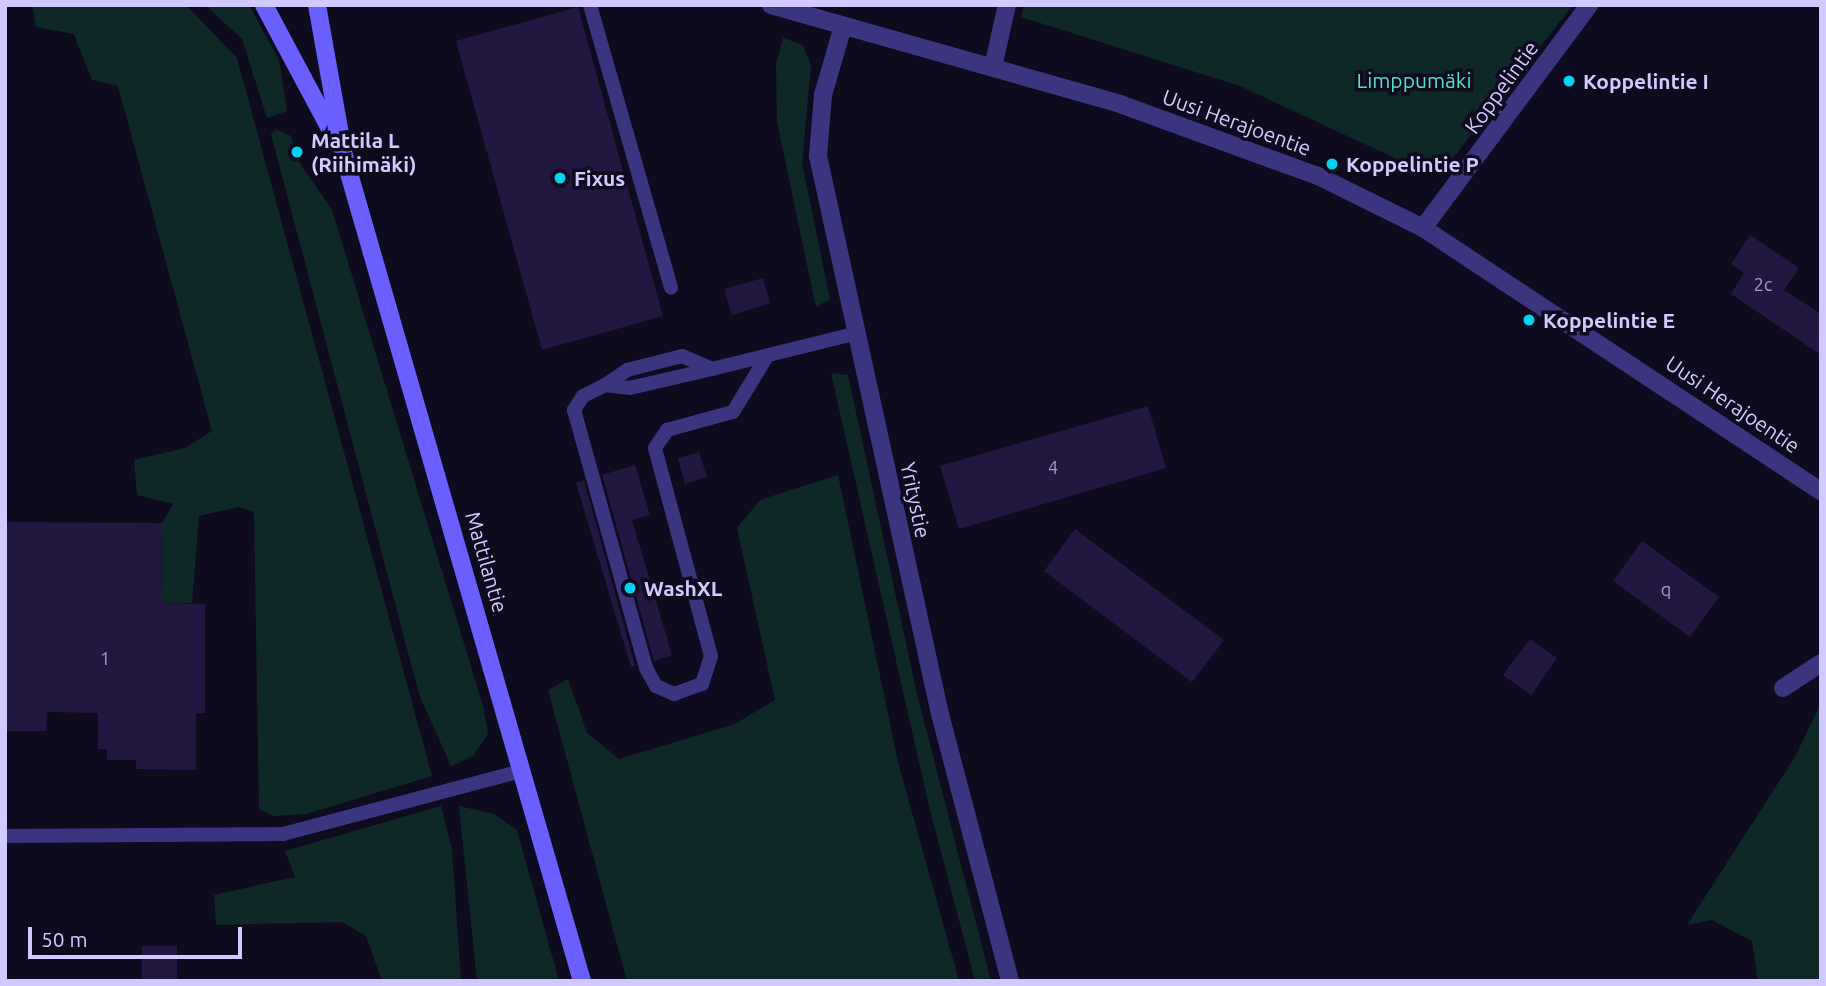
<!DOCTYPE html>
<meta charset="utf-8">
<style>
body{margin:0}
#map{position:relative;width:1826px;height:986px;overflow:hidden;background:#0f0b1e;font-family:Ubuntu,sans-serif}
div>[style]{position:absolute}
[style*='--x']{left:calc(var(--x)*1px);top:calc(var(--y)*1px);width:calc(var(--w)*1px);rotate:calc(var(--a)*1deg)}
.green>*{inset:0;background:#0e2828}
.building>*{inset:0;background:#211740}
.lane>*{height:14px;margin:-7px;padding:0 7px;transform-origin:7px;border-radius:7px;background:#3b357f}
.street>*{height:18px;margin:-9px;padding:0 9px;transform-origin:9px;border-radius:9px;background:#3b357f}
.secondary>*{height:18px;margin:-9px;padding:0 9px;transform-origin:9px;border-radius:9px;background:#6a60ff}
.dots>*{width:19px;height:19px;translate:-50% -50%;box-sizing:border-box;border:4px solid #0f0b1e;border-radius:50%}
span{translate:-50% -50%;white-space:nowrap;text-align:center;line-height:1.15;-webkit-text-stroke:7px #0f0b1e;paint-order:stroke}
.number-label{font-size:18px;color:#a59ccf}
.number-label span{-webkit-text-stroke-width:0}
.park-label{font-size:21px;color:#53e1c3}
.poi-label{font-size:21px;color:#d1c9ff;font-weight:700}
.left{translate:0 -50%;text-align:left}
.street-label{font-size:21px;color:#d1c9ff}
.frame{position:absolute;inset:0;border:7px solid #d1c9ff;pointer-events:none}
.scale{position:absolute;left:28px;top:927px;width:214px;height:32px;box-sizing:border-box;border:4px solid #d1c9ff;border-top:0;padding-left:9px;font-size:21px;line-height:24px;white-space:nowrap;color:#d1c9ff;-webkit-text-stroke:5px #0f0b1e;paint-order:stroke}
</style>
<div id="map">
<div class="green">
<i style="clip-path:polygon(32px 5px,186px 5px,237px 58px,432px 776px,306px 814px,273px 816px,259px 809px,254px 512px,238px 507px,199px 516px,192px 603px,161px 603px,162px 523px,173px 504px,137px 495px,134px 460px,185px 448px,212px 431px,118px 86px,92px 80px,74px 34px,36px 27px)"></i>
<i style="clip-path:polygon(205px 5px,249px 5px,279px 60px,287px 111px,267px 118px,242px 39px)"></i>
<i style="clip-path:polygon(1024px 5px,1573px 5px,1445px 168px,1431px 175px,1240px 86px,1021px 17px)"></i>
<i style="clip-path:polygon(783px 38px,803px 45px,811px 65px,802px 163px,830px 299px,816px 307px,777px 122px,776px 64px)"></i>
<i style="clip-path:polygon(276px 129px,291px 136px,297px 159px,332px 210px,483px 706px,488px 734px,473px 756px,451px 766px,419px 694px,271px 134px)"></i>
<i style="clip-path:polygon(831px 373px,848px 375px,917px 694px,991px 981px,975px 981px,929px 806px)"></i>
<i style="clip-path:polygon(838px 475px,898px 762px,959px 981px,627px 981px,548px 690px,568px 679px,587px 733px,619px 759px,735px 724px,775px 700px,737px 528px,760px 500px)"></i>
<i style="clip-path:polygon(1821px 703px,1821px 981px,1758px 981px,1752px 941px,1712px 920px,1687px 925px,1795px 757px)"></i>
<i style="clip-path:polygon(441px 806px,452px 850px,461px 981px,382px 981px,366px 936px,342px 922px,216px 925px,214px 895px,295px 877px,285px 851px)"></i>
<i style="clip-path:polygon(459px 806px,494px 814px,517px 830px,559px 981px,477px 981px)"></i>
</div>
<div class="building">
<i style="clip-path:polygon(578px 7px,663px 316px,542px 350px,456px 41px)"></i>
<i style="clip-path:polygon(1750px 235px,1799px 268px,1784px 290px,1821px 314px,1821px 355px,1731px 294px,1744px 273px,1731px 264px)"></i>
<i style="clip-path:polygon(763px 278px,770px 303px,732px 315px,724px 289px)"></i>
<i style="clip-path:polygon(1148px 406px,1166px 468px,959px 529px,940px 466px)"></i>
<i style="clip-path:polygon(699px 452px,707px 477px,685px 484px,678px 458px)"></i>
<i style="clip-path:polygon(635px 465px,650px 515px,632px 520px,672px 655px,654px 661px,602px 475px)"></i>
<i style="clip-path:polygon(584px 480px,635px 666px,631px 667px,576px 483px)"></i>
<i style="clip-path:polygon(5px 522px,162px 523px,161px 603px,205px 604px,205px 713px,196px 713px,196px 770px,136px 769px,136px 760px,107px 760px,107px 749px,98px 749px,98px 713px,47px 712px,46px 731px,5px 731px)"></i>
<i style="clip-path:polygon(1075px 529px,1224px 640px,1192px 682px,1044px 571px)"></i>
<i style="clip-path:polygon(1642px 541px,1719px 597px,1690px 637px,1613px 581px)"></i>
<i style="clip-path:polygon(1530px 639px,1557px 658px,1531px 695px,1503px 675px)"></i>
<i style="clip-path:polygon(142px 946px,177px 946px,177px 981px,142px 981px)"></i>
</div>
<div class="lane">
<i style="--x:590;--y:5;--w:294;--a:74"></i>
<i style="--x:712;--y:369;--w:84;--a:167"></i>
<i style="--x:630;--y:388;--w:25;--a:-173"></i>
<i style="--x:605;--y:385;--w:25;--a:153"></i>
<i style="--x:583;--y:396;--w:17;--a:123"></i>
<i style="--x:574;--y:410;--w:268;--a:74.4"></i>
<i style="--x:646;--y:668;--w:21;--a:61"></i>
<i style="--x:656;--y:686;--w:20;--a:24"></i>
<i style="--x:674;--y:694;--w:30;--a:-20"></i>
<i style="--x:702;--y:684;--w:29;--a:-72"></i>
<i style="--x:711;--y:656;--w:215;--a:-105.1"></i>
<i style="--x:655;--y:448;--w:22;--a:-56"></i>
<i style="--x:667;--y:430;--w:68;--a:-15.3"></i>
<i style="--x:733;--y:412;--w:63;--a:-58.6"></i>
<i style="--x:605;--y:385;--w:27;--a:-34"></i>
<i style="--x:627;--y:370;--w:57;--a:-14.3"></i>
<i style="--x:682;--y:356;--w:33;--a:23"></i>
<i style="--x:712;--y:369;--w:149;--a:-13.9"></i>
<i style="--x:5;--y:836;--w:278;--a:-0.4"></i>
<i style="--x:283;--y:834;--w:247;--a:-14.8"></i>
</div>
<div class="street">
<i style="--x:771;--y:5;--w:363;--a:15.8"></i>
<i style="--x:1120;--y:104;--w:211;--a:20"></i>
<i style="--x:1318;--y:176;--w:117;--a:26.3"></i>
<i style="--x:1423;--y:228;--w:477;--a:33.5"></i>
<i style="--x:843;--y:26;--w:72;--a:106.2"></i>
<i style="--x:823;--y:95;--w:61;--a:94.7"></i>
<i style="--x:818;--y:156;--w:571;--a:77.67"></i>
<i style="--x:940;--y:714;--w:276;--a:75.3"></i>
<i style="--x:993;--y:67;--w:64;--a:-77.3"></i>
<i style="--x:1423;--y:228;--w:278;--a:-53.3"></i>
<i style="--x:1783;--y:688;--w:45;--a:-33.3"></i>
</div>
<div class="secondary">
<i style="--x:264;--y:5;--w:153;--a:61.9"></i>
<i style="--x:317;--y:5;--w:153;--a:79.9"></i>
<i style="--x:344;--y:156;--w:859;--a:73.91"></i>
</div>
<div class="dots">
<i style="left:1569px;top:81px;background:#00d2f4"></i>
<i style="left:297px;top:152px;background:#00d2f4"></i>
<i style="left:1332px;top:164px;background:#00d2f4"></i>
<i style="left:560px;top:178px;background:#00d2f4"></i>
<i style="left:1529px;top:320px;background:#00d2f4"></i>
<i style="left:630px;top:588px;background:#00d2f4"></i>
</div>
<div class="number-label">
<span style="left:1763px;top:284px">2c</span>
<span style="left:1053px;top:467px">4</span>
<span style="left:1666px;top:589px">q</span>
<span style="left:105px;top:658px">1</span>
</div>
<div class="park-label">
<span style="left:1414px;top:80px">Limppumäki</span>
</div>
<div class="poi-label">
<span class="left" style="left:1583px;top:81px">Koppelintie I</span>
<span class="left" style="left:311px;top:152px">Mattila L<br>(Riihimäki)</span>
<span class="left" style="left:1346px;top:164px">Koppelintie P</span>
<span class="left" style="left:574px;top:178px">Fixus</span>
<span class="left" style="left:1543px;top:320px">Koppelintie E</span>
<span class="left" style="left:644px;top:588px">WashXL</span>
</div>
<div class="street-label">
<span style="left:1501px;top:87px;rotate:-54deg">Koppelintie</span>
<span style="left:1237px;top:122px;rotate:20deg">Uusi Herajoentie</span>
<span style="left:1733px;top:404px;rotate:34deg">Uusi Herajoentie</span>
<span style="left:916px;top:500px;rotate:78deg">Yritystie</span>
<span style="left:487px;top:562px;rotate:74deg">Mattilantie</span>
</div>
<div class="frame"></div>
<div class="scale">50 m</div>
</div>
